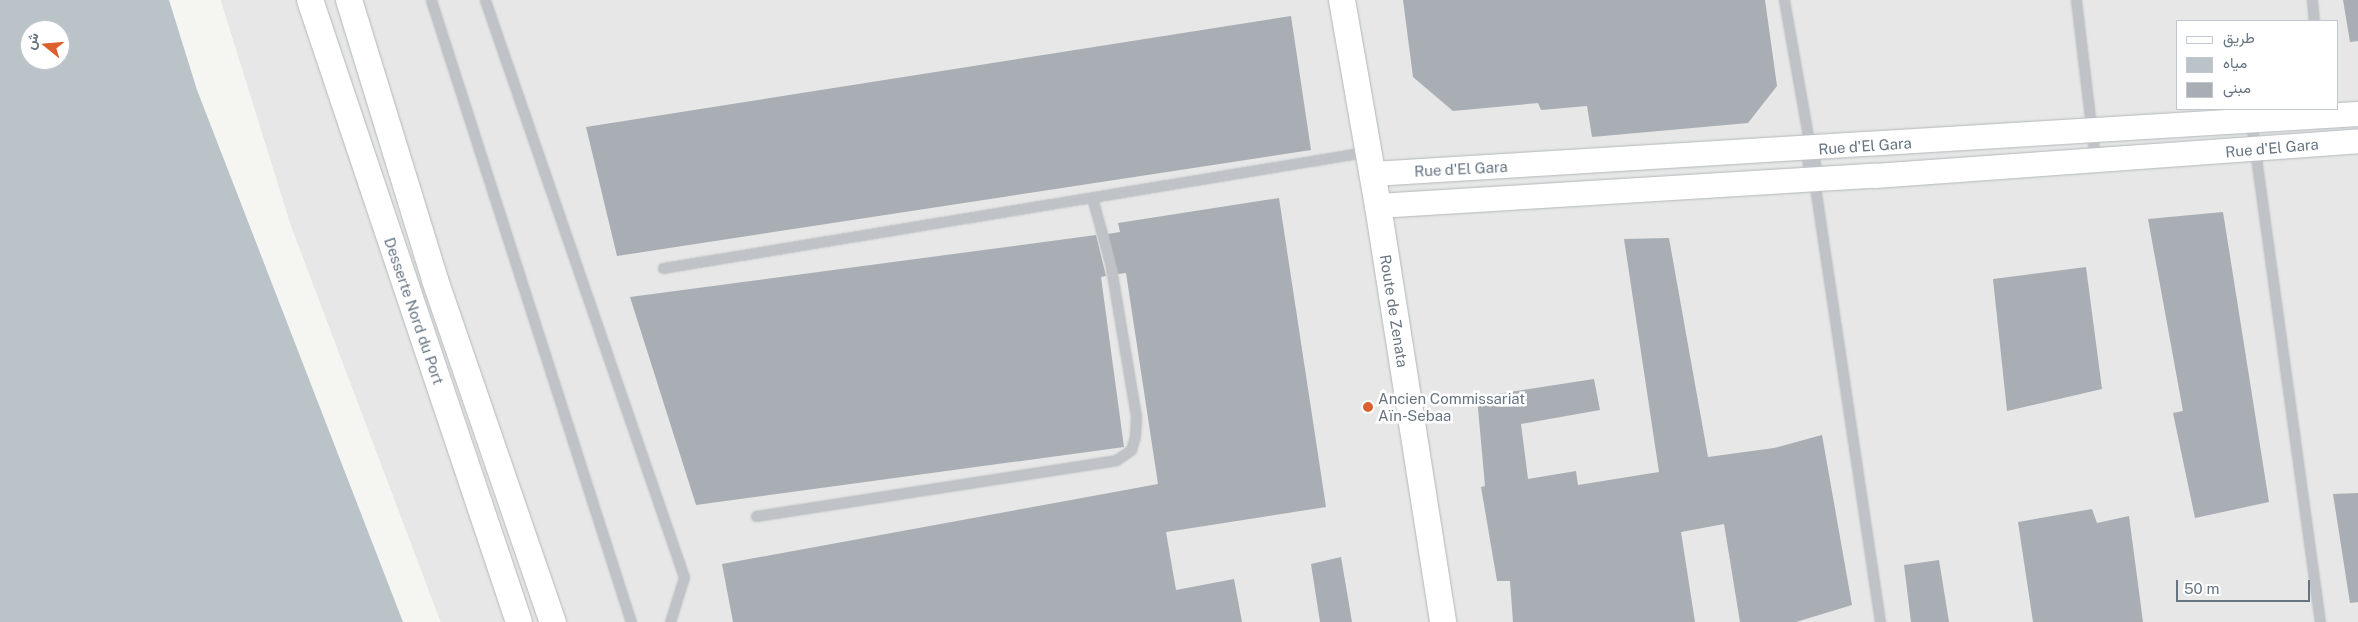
<!DOCTYPE html>
<meta charset="utf-8">
<style>
body{margin:0}
#map{position:relative;width:2358px;height:622px;overflow:hidden;background:#f5f6f2;font-family:"Public Sans",Vazirmatn,sans-serif}
div>[style]{position:absolute}
[style*='--x']{left:calc(var(--x)*1px);top:calc(var(--y)*1px);width:calc(var(--w)*1px);rotate:calc(var(--a)*1deg)}
.built>*{inset:0;background:#e6e7e6}
.water>*{inset:0;background:#b9c3c8}
.pier>*{inset:0;background:#f5f6f2}
.building>*{inset:0;background:#a8aeb4}
.roads{filter:drop-shadow(0 0 1px #b4b8bc) drop-shadow(0 0 1px #b4b8bc)}
.lane>*{height:9px;margin:-4.5px;padding:0 4.5px;transform-origin:4.5px;border-radius:4.5px;background:#bfc2c6}
.street>*{height:16px;margin:-8px;padding:0 8px;transform-origin:8px;border-radius:8px;background:#bfc2c6}
.secondary>*{height:24px;margin:-12px;padding:0 12px;transform-origin:12px;border-radius:12px;background:#fff}
.primary>*{height:26px;margin:-13px;padding:0 13px;transform-origin:13px;border-radius:13px;background:#fff}
.dots>*{width:14px;height:14px;translate:-50% -50%;box-sizing:border-box;border:2px solid #fff;border-radius:50%}
span{translate:-50% -50%;white-space:nowrap;text-align:center;line-height:1.15;-webkit-text-stroke:5px #fff;paint-order:stroke}
.street-label{font-size:15px;color:#667482}
.poi-label{font-size:15px;color:#667482}
.left{translate:0 -50%;text-align:left}
.legend{position:absolute;left:2176px;top:20px;width:162px;height:90px;box-sizing:border-box;background:#fff;border:1px solid #c2c7cd;margin:0;padding:6px 9px;list-style:none;font-size:15px;color:#667482}
.legend li{display:flex;align-items:center;gap:10px;height:25px}
.legend b{width:25px;border:1px solid #c2c7cd}
.north{position:absolute;left:20px;top:20px;width:50px;height:50px;box-sizing:border-box;background:#fff;border:1px solid #c2c7cd;border-radius:50%;rotate:287deg;font-size:14px;font-weight:700;line-height:20px;text-align:center;color:#667482}
.north::after{content:'';display:block;margin:auto;width:18px;height:22px;background:#db602d;clip-path:polygon(50% 0,100% 100%,50% 72%,0 100%)}
.scale{position:absolute;left:2176px;top:580px;width:134px;height:22px;box-sizing:border-box;border:2px solid #667482;border-top:0;padding-left:6px;font-size:15px;line-height:18px;white-space:nowrap;color:#667482;-webkit-text-stroke:4px #fff;paint-order:stroke}
</style>
<div id="map">
<div class="built">
<i style="clip-path:polygon(evenodd,221px 0,2358px 0,2358px 622px,441px 622px,291px 225px,221px 0,2177px 21px,2337px 21px,2337px 109px,2177px 109px,2177px 21px)"></i>
</div>
<div class="water">
<i style="clip-path:polygon(evenodd,0 0,221px 0,291px 225px,441px 622px,0 622px,0 0,30px 30px,60px 30px,60px 60px,30px 60px,30px 30px)"></i>
</div>
<div class="pier">
<i style="clip-path:polygon(169px 0,221px 0,291px 225px,441px 622px,403px 622px,197px 90px)"></i>
</div>
<div class="building">
<i style="clip-path:polygon(1403px 0,1765px 0,1777px 86px,1748px 123px,1592px 137px,1587px 106px,1541px 110px,1538px 103px,1453px 111px,1413px 77px)"></i>
<i style="clip-path:polygon(2343px 0,2358px 0,2358px 41px,2350px 42px)"></i>
<i style="clip-path:polygon(1291px 16px,1311px 150px,617px 256px,586px 127px)"></i>
<i style="clip-path:polygon(1279px 198px,1326px 507px,1166px 532px,1176px 590px,1234px 579px,1242px 622px,733px 622px,722px 564px,1158px 484px,1126px 273px,1118px 274px,1108px 234px,1120px 232px,1118px 223px)"></i>
<i style="clip-path:polygon(2223px 212px,2269px 502px,2195px 518px,2173px 413px,2183px 411px,2148px 219px)"></i>
<i style="clip-path:polygon(1096px 235px,1106px 276px,1101px 277px,1124px 447px,696px 505px,630px 297px)"></i>
<i style="clip-path:polygon(1669px 238px,1708px 457px,1774px 448px,1822px 435px,1852px 605px,1796px 622px,1740px 622px,1724px 524px,1681px 532px,1695px 622px,1513px 622px,1510px 581px,1497px 581px,1481px 487px,1485px 486px,1477px 397px,1594px 379px,1600px 410px,1521px 424px,1528px 479px,1576px 471px,1578px 485px,1659px 472px,1624px 239px)"></i>
<i style="clip-path:polygon(2086px 267px,2102px 389px,2007px 411px,1993px 279px)"></i>
<i style="clip-path:polygon(2358px 493px,2358px 602px,2350px 603px,2333px 494px)"></i>
<i style="clip-path:polygon(2092px 509px,2097px 523px,2129px 516px,2143px 622px,2033px 622px,2018px 522px)"></i>
<i style="clip-path:polygon(1341px 557px,1352px 622px,1320px 622px,1311px 564px)"></i>
<i style="clip-path:polygon(1939px 560px,1949px 622px,1911px 622px,1904px 565px)"></i>
</div>
<div class="roads">
<div class="lane">
<i style="--x:431;--y:0;--w:653;--a:72.18"></i>
<i style="--x:485;--y:0;--w:610;--a:70.97"></i>
<i style="--x:684;--y:577;--w:47;--a:107.3"></i>
<i style="--x:1784;--y:0;--w:150;--a:80"></i>
<i style="--x:2076;--y:0;--w:160;--a:83.2"></i>
<i style="--x:2312;--y:0;--w:21;--a:85"></i>
<i style="--x:2251;--y:121;--w:506;--a:82.16"></i>
<i style="--x:1814;--y:180;--w:447;--a:81.5"></i>
<i style="--x:663;--y:268;--w:712;--a:-9.38"></i>
<i style="--x:756;--y:516;--w:364;--a:-8.8"></i>
<i style="--x:1116;--y:460;--w:18;--a:-34"></i>
<i style="--x:1131;--y:450;--w:15;--a:-74"></i>
<i style="--x:1135;--y:436;--w:20;--a:-87"></i>
<i style="--x:1136;--y:416;--w:155;--a:-99.6"></i>
<i style="--x:1110;--y:263;--w:68;--a:-105.3"></i>
</div>
<div class="street">
<i style="--x:1810;--y:149;--w:31;--a:83"></i>
</div>
<div class="secondary">
<i style="--x:1373;--y:174;--w:987;--a:-3.49"></i>
<i style="--x:1378;--y:206;--w:498;--a:-3.5"></i>
<i style="--x:1875;--y:176;--w:484;--a:-4.1"></i>
</div>
<div class="primary">
<i style="--x:310;--y:0;--w:656;--a:71.43"></i>
<i style="--x:349;--y:0;--w:293;--a:72.9"></i>
<i style="--x:435;--y:280;--w:362;--a:71"></i>
<i style="--x:1342;--y:0;--w:209;--a:80.1"></i>
<i style="--x:1378;--y:206;--w:421;--a:81.1"></i>
</div>
</div>
<div class="dots">
<i style="left:1368px;top:407px;background:#db602d"></i>
</div>
<div class="street-label">
<span style="left:1865px;top:146px;rotate:-4deg">Rue d'El Gara</span>
<span style="left:2272px;top:148px;rotate:-5deg">Rue d'El Gara</span>
<span style="left:1461px;top:169px;rotate:-3deg">Rue d'El Gara</span>
<span style="left:414px;top:311px;rotate:71deg">Desserte Nord du Port</span>
<span style="left:1394px;top:311px;rotate:81deg">Route de Zenata</span>
</div>
<div class="poi-label">
<span class="left" style="left:1378px;top:407px">Ancien Commissariat<br>Aïn-Sebaa</span>
</div>
<ul class="legend">
<li><b style="height:6px;background:#fff"></b>طريق</li>
<li><b style="height:14px;background:#b9c3c8"></b>مياه</li>
<li><b style="height:14px;background:#a8aeb4"></b>مبنى</li>
</ul>
<div class="north">ش</div>
<div class="scale">50 m</div>
</div>
